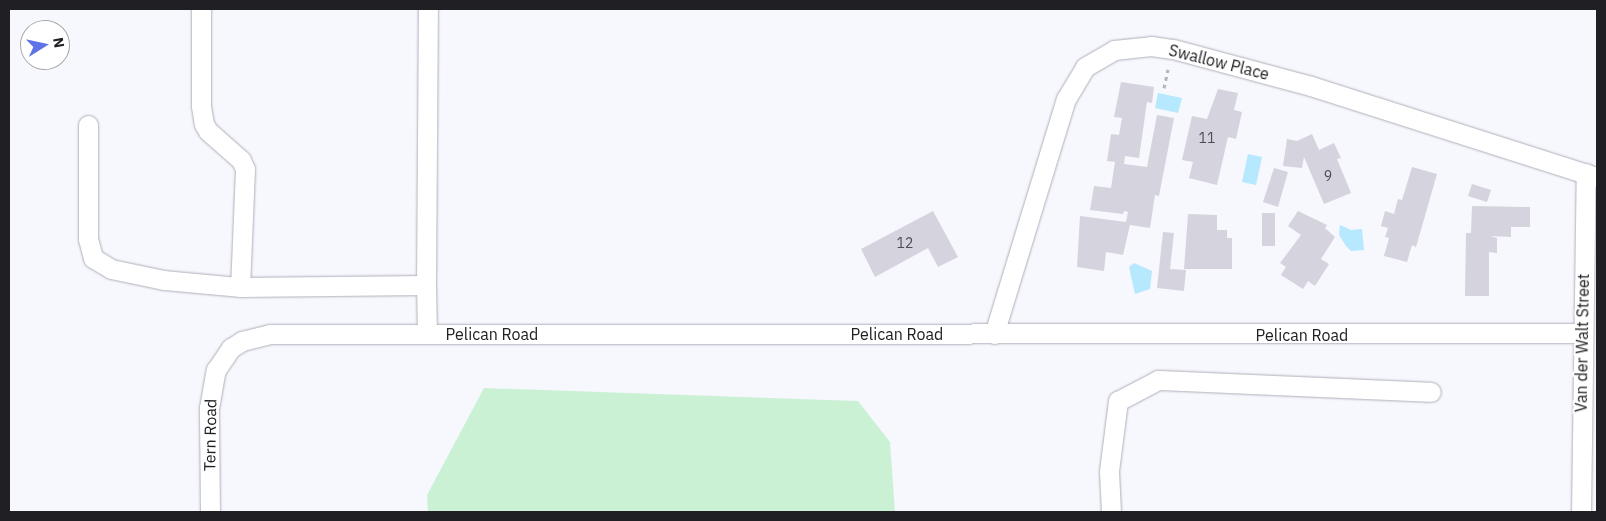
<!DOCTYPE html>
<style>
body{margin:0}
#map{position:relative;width:1606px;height:521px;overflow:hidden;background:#f7f7fe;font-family:"IBM Plex Sans",sans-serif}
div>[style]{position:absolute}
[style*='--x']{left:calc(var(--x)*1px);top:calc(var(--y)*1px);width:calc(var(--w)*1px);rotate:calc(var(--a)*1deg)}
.green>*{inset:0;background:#cbf1d5}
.water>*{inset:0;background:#b6e8fe}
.building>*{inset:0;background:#d5d3dd}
.path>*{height:3px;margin-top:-1.5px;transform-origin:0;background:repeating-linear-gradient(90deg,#b3b3b9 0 4px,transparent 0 8px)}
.roads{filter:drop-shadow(0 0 1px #afafb9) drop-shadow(0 0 1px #afafb9)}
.minor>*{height:19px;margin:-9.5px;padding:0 9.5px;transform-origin:9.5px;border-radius:9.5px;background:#fff}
span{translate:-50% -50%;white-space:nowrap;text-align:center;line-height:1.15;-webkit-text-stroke:4px #fff;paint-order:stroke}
.number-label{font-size:14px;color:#4d4d52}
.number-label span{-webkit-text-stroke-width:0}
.street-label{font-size:16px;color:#202024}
.frame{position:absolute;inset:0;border:10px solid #202024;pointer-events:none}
.north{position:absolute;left:20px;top:20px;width:50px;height:50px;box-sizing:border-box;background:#fff;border:1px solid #a6a6a7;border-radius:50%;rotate:80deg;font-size:14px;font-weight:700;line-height:20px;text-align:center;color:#202024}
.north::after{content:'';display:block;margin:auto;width:18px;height:22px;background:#6072e9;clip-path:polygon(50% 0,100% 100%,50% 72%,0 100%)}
</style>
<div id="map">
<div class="green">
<i style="clip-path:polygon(484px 388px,858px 401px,890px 442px,895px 512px,428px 512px,427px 495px)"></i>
</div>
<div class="water">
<i style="clip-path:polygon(1158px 93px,1182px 98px,1178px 113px,1155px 108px)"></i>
<i style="clip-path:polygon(1248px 154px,1262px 157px,1256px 185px,1242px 182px)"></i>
<i style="clip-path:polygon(1340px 225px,1351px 230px,1362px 229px,1364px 250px,1351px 251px,1346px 246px,1339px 235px)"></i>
<i style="clip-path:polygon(1134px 263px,1152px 271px,1150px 289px,1135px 294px,1129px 267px)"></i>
</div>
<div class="building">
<i style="clip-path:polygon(1121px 82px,1154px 87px,1152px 103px,1147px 102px,1139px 158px,1125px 156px,1124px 164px,1147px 167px,1157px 115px,1174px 118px,1159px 196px,1155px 195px,1150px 228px,1130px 225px,1123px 255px,1106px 252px,1104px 271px,1077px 267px,1080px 216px,1126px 222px,1128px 212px,1124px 211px,1123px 214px,1090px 210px,1094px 186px,1111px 188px,1115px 162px,1107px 161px,1111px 134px,1119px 135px,1122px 118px,1114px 117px)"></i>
<i style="clip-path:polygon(1218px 89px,1238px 93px,1234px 110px,1242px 112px,1236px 139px,1228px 137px,1217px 185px,1189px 178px,1193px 162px,1182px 160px,1192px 116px,1207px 119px)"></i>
<i style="clip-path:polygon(1312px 134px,1319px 150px,1334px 143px,1341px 158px,1337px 159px,1351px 193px,1324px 204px,1304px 157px,1302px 168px,1283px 166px,1287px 139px,1297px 141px)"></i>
<i style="clip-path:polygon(1412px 167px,1437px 174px,1416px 247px,1412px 245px,1407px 262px,1384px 256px,1389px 238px,1385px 237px,1388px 228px,1381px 226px,1385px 211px,1394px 214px,1398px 199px,1402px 200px)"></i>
<i style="clip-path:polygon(1274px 168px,1288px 172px,1278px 207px,1263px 202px)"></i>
<i style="clip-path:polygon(1472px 184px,1491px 190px,1487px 202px,1468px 196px)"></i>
<i style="clip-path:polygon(1472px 206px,1530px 207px,1530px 227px,1511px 227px,1511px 237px,1490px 236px,1497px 238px,1497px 253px,1489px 252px,1489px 296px,1465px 296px,1466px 233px,1471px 233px)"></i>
<i style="clip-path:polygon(933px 211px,958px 257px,938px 267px,928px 248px,875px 277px,861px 249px)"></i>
<i style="clip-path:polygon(1298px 211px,1327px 225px,1325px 228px,1335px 237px,1321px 259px,1329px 264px,1315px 286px,1308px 281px,1303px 289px,1281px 275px,1286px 267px,1280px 263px,1301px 235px,1288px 226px)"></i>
<i style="clip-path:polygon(1262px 213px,1275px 213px,1275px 246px,1262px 246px)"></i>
<i style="clip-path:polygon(1188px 214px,1217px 215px,1217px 230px,1227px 230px,1227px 238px,1232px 238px,1232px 269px,1184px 269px)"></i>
<i style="clip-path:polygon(1163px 232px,1174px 233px,1170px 269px,1186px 270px,1184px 291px,1157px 288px)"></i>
</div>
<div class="path">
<i style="--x:1164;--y:88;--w:19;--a:-78"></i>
</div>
<div class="roads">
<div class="minor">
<i style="--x:201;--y:9;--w:97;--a:90"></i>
<i style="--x:201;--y:106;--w:18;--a:81"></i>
<i style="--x:204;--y:124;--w:8;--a:60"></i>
<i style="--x:208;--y:131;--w:44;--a:41.3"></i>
<i style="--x:241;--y:160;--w:10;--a:66"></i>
<i style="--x:245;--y:169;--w:118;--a:92.4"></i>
<i style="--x:240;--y:287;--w:186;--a:-0.6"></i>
<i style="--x:426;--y:285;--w:49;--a:88.8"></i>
<i style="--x:88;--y:125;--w:114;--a:90"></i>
<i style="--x:88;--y:239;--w:20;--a:75"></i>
<i style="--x:93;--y:258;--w:21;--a:31"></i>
<i style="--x:111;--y:269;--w:54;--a:11.7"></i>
<i style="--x:164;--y:280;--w:76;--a:5.3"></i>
<i style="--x:426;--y:285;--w:276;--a:-89.6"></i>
<i style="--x:994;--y:334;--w:246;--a:-73"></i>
<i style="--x:1066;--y:99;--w:37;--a:-59"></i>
<i style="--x:1085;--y:67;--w:34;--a:-30"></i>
<i style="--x:1114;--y:50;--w:37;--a:-6"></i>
<i style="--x:1151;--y:46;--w:22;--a:8"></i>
<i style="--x:1173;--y:49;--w:143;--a:15"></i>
<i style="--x:1311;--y:86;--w:300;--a:17.7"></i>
<i style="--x:210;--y:512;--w:104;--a:-90.6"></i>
<i style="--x:209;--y:408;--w:39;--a:-80"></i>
<i style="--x:216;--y:370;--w:27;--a:-56"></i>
<i style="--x:231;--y:348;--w:13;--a:-32"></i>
<i style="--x:242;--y:341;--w:29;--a:-14"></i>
<i style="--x:270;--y:334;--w:1311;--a:-0.04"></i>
<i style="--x:1111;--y:512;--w:41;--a:-92.8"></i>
<i style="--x:1109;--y:471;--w:71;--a:-82.7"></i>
<i style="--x:1118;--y:401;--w:45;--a:-27.7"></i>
<i style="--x:1158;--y:380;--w:273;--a:2.5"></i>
<i style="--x:1581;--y:512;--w:339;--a:-89.2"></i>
</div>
</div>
<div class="number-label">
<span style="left:1207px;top:138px">11</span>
<span style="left:1328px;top:176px">9</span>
<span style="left:905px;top:243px">12</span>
</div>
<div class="street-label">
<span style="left:1219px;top:62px;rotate:14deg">Swallow Place</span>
<span style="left:492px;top:334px">Pelican Road</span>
<span style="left:897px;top:334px">Pelican Road</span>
<span style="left:1302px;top:335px">Pelican Road</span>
<span style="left:1582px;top:343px;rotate:-89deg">Van der Walt Street</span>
<span style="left:210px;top:435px;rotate:-89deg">Tern Road</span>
</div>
<div class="frame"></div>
<div class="north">N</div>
</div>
